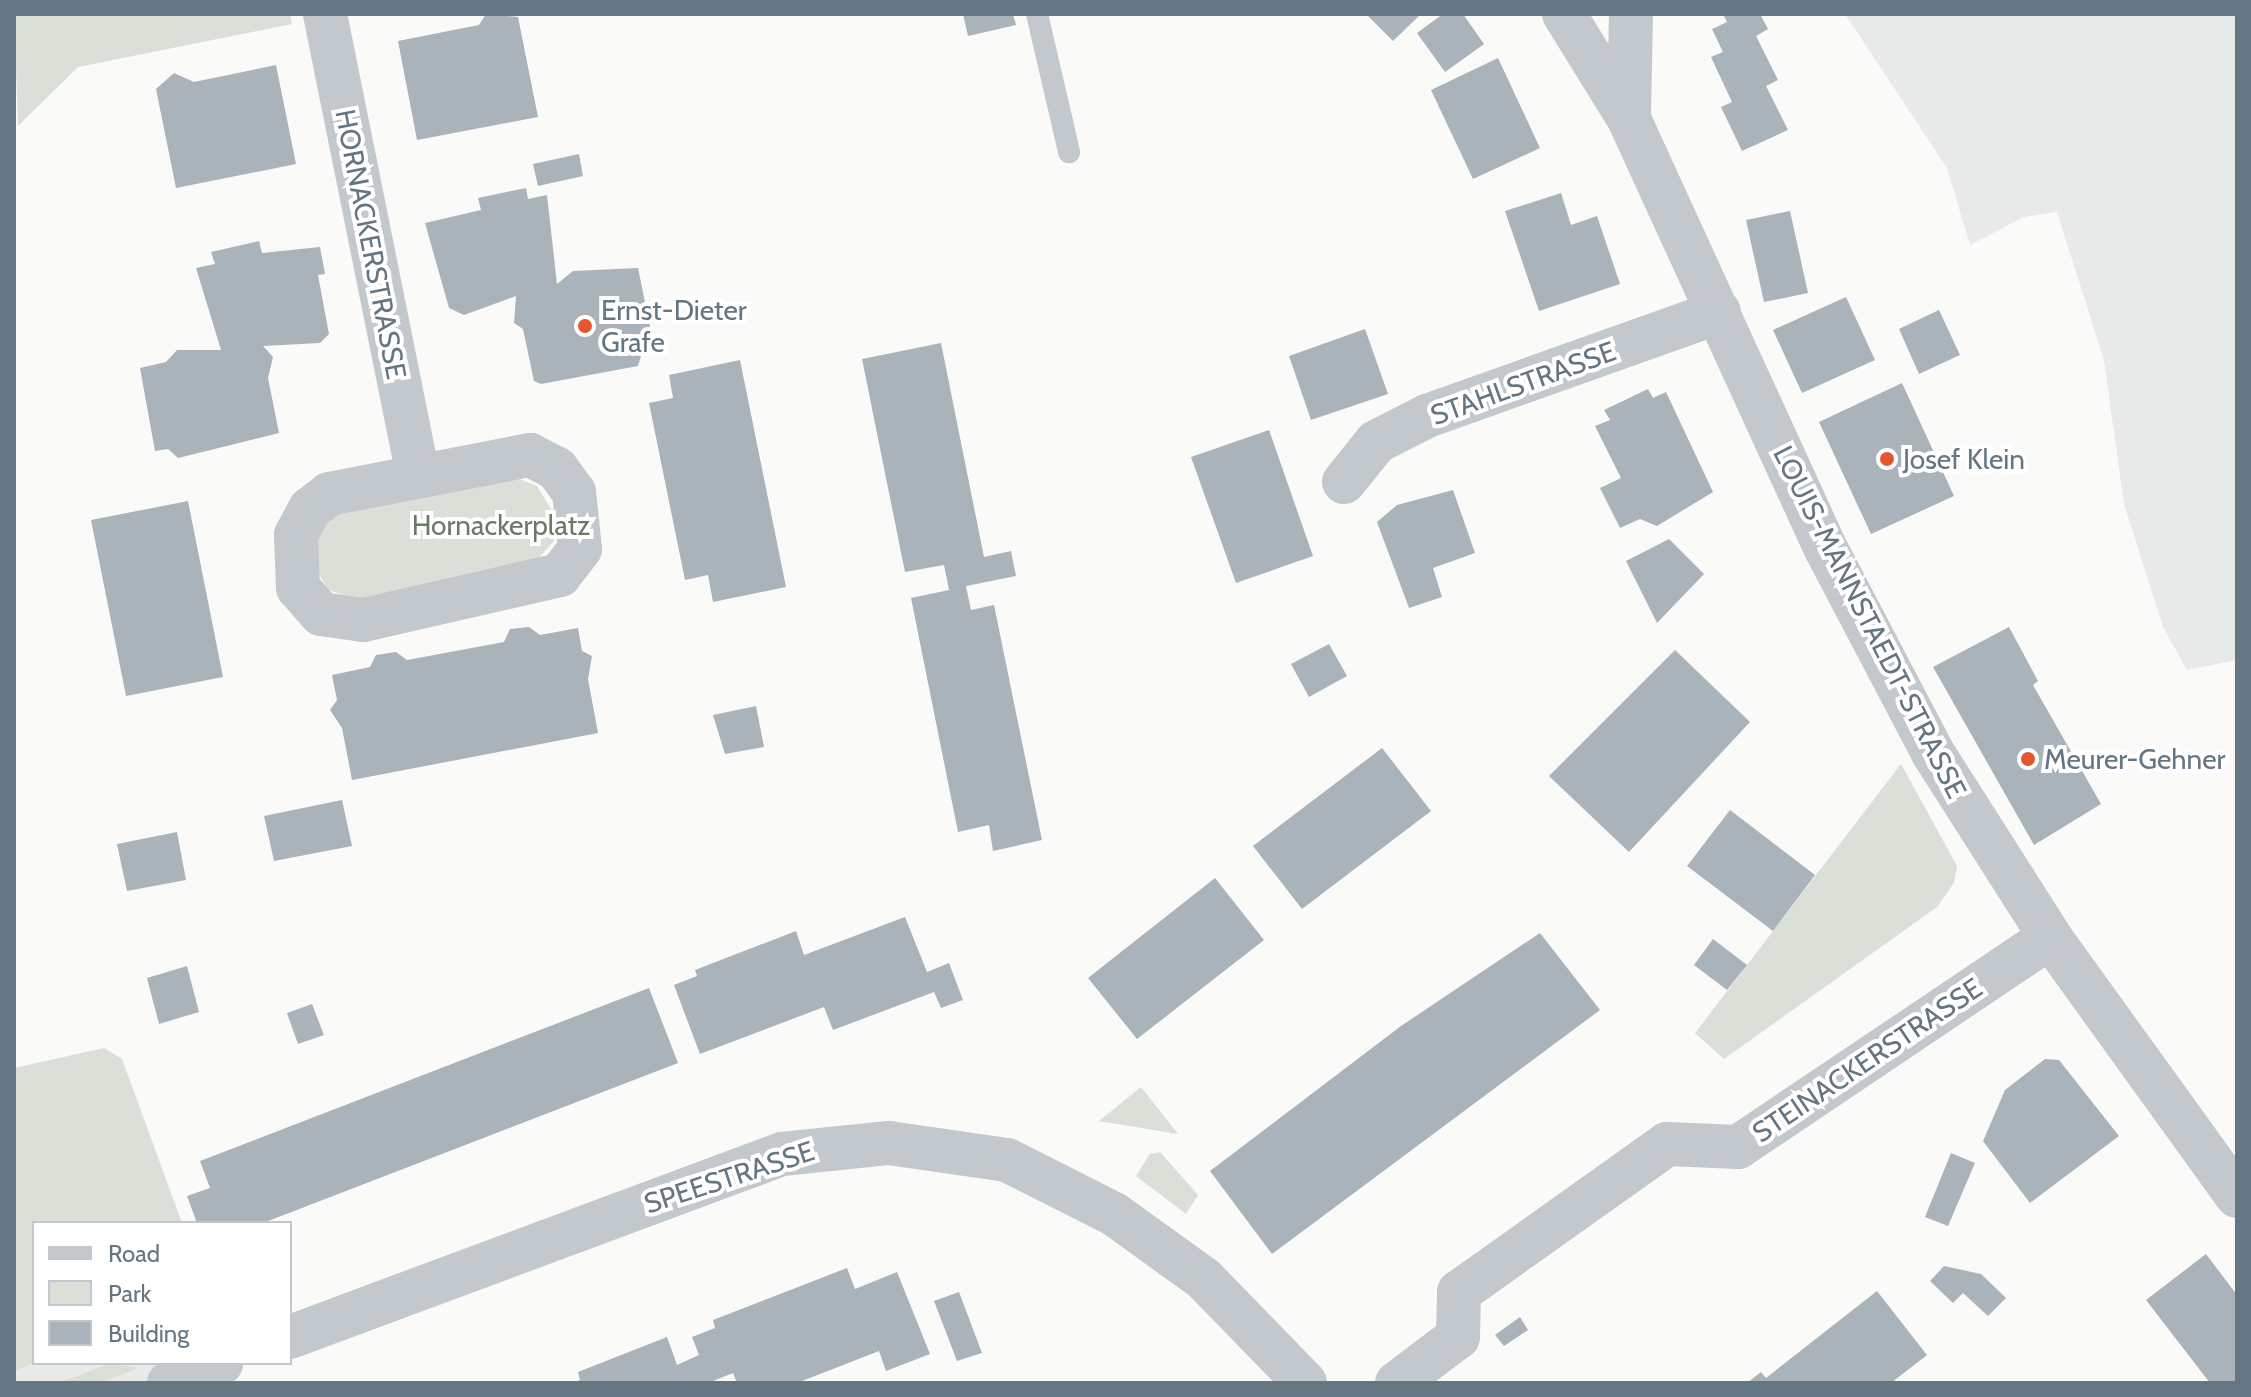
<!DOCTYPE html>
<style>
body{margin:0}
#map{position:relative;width:2251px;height:1397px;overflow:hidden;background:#fafaf8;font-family:Cabin,sans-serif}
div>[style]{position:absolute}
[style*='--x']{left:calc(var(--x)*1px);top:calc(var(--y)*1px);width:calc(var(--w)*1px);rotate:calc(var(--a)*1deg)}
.built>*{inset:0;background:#e8e9e9}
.green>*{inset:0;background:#dadfd7}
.building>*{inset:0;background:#aab3b9}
.lane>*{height:22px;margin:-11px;padding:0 11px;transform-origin:11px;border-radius:11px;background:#c3c8cc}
.street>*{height:44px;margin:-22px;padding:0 22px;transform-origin:22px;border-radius:22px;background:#c3c8cc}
.dots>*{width:22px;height:22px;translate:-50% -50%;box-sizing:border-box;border:4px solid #fff;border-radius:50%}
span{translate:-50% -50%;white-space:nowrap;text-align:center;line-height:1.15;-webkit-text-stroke:8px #fff;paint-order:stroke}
.street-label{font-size:28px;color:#657683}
.poi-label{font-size:28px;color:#657683}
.left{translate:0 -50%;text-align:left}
.park-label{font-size:28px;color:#687a64}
.frame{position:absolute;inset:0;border:16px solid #657683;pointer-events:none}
.legend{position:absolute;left:32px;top:1221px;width:260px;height:144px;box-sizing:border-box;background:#fff;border:2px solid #c1c8cd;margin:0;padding:10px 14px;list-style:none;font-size:24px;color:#657683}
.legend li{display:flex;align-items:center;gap:16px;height:40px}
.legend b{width:40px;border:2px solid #c1c8cd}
</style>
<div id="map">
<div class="built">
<i style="clip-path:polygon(1845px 14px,2237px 14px,2237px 660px,2187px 670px,2163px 627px,2124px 504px,2104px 360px,2057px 212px,2024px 217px,1970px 245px,1947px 168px)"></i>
<i style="clip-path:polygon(34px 1363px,220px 1363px,223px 1383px,14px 1383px,14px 1371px)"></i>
</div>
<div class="green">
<i style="clip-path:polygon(14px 14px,290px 14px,292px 24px,78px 67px,18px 126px)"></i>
<i style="clip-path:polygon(519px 479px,537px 486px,557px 519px,554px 541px,534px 563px,360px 601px,329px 590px,313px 566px,315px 540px,335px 512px)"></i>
<i style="clip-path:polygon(1901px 764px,1957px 866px,1954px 883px,1937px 907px,1724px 1059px,1695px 1033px)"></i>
<i style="clip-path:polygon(104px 1048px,122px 1059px,182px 1223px,34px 1223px,34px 1363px,14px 1371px,14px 1068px)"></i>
<i style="clip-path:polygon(1141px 1087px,1178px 1134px,1099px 1121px)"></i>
<i style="clip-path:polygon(1160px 1152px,1198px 1195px,1186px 1214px,1136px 1176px,1150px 1154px)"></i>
<i style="clip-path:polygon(111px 1363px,139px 1368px,99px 1383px,58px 1383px)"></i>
</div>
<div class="building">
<i style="clip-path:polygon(486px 14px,518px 17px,538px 117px,417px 140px,398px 41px,479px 25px)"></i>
<i style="clip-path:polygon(963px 14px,1013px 14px,1016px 25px,968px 36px)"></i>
<i style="clip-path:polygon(1366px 14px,1421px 14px,1393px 41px)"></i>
<i style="clip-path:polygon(1443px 14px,1463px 14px,1484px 44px,1445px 72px,1417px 33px)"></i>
<i style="clip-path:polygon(1723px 14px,1760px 14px,1768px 29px,1756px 36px,1778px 80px,1766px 86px,1788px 130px,1742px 151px,1721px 107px,1732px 102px,1711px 57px,1723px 52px,1712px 29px,1727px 22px)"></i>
<i style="clip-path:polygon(1498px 58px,1540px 148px,1473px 179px,1431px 90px)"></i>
<i style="clip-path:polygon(276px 65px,296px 164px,176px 188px,156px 89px,174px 73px,194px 82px)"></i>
<i style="clip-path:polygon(579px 154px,583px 176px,538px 186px,533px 164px)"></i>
<i style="clip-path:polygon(526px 188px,528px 199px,547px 195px,557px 284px,573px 271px,638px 268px,655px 351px,642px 353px,638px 366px,541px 384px,534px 381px,523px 329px,514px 323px,516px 296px,464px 315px,449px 308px,425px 223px,481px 210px,478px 198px)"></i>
<i style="clip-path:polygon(1561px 193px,1571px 225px,1597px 216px,1620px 284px,1539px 311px,1505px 211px)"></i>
<i style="clip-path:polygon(1790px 211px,1808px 293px,1764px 302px,1746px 220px)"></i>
<i style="clip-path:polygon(259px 241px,262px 253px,320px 247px,325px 274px,318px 275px,329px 334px,320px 343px,263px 346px,273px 357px,268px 378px,279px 433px,178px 458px,168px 449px,155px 451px,140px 368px,166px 362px,177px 350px,221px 350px,196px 268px,215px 264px,211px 252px)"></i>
<i style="clip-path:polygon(1846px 297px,1875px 360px,1802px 393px,1773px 330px)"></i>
<i style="clip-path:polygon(1939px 310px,1960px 355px,1919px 374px,1899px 329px)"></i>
<i style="clip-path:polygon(1365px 329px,1388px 394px,1311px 420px,1289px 356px)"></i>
<i style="clip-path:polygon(941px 343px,984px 557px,1011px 551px,1016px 576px,966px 586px,971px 610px,994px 605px,1042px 840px,993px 851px,989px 825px,958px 832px,911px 598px,949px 590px,944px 565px,905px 572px,862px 359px)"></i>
<i style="clip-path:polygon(740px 360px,786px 587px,713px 602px,708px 575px,685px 580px,649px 403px,673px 398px,669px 375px)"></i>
<i style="clip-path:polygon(1902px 383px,1954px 496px,1871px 534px,1819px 422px)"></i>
<i style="clip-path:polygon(1648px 389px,1653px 398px,1666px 392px,1713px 492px,1657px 526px,1640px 519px,1620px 528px,1600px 488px,1621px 478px,1595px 426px,1610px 420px,1604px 410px)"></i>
<i style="clip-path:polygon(1269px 430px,1313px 556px,1236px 583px,1191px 457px)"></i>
<i style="clip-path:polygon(1453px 490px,1475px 553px,1433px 568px,1442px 597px,1409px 608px,1377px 522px,1397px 505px)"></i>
<i style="clip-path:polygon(188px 501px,223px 677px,126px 696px,91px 520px)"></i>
<i style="clip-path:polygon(1669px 539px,1704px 574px,1657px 623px,1626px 561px)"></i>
<i style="clip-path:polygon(529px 627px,540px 635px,578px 628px,582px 651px,592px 656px,588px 679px,598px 733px,352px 780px,342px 728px,330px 710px,337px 700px,332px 675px,370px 667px,376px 655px,396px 652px,407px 660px,504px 642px,510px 629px)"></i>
<i style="clip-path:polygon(2009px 627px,2038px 681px,2033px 685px,2101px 804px,2034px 845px,1933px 667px)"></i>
<i style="clip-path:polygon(1329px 644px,1347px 676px,1309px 697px,1291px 664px)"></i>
<i style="clip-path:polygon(1675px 650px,1750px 722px,1629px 852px,1549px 776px)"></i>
<i style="clip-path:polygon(756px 706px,764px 747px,725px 754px,713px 715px)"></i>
<i style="clip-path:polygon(1382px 748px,1431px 811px,1302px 909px,1253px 846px)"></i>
<i style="clip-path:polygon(342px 800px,352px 846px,274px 861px,264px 816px)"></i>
<i style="clip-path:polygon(1730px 810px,1815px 875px,1773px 931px,1687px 866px)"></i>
<i style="clip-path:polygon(177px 832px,186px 880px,127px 891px,117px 844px)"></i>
<i style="clip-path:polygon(1215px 878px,1264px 940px,1137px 1039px,1088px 978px)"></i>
<i style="clip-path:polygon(905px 917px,927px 972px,949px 963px,963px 1000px,941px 1008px,934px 992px,833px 1030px,824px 1007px,700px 1054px,674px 985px,697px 976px,695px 970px,796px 931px,804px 955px)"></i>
<i style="clip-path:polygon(1540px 933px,1600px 1010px,1272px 1254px,1210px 1171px,1401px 1026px)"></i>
<i style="clip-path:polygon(1713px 939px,1747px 965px,1727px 990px,1694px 965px)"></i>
<i style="clip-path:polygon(187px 966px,199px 1012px,159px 1024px,147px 978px)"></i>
<i style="clip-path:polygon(649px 988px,678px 1063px,263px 1223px,197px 1223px,187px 1196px,210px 1188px,200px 1161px)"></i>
<i style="clip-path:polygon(312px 1004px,324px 1035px,298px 1044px,287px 1013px)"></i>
<i style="clip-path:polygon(2045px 1059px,2059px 1060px,2119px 1136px,2030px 1203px,1983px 1141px,2005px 1090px)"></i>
<i style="clip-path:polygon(1951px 1153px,1975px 1163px,1948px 1226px,1925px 1217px)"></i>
<i style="clip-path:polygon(2206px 1254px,2237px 1295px,2237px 1383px,2210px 1383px,2146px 1300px)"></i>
<i style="clip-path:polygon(1944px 1266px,1981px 1274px,2006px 1298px,1988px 1316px,1963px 1293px,1953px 1303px,1930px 1281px)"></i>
<i style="clip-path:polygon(847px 1268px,855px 1289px,897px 1272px,930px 1354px,886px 1371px,879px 1351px,797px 1383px,737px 1383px,733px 1373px,708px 1383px,572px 1383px,580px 1380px,578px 1372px,667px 1337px,677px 1365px,699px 1355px,692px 1337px,715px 1328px,713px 1320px)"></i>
<i style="clip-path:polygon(1877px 1291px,1927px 1355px,1891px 1383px,1747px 1383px,1761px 1372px,1766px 1378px)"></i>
<i style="clip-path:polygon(959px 1292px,982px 1353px,957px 1361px,934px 1301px)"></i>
<i style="clip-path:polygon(1520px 1317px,1528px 1330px,1504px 1346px,1495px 1335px)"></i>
</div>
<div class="lane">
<i style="--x:1037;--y:14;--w:142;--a:76.9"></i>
</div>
<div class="street">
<i style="--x:325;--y:14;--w:469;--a:78.6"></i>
<i style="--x:1564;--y:14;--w:123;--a:58.2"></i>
<i style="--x:1629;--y:119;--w:473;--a:65.4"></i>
<i style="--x:1826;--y:549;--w:230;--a:62.3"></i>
<i style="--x:1933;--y:753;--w:218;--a:57.5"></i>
<i style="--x:2050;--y:937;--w:319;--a:54.2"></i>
<i style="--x:1629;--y:116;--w:102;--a:-88.9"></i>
<i style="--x:530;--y:455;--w:30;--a:27"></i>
<i style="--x:557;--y:469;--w:29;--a:54"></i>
<i style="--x:574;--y:492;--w:57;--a:84"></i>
<i style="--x:580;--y:549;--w:33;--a:128"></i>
<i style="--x:560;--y:575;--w:202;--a:167.1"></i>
<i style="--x:363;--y:620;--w:42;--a:-171.9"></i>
<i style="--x:321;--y:614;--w:35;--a:-131"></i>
<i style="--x:298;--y:588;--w:53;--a:-92.2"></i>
<i style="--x:296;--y:535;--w:30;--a:-62"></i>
<i style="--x:310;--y:509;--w:24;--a:-38"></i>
<i style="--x:329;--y:494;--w:205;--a:-11"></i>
<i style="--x:1344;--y:482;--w:51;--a:-51.3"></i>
<i style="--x:1376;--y:442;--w:57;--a:-27"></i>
<i style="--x:1427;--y:416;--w:310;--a:-19.6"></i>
<i style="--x:290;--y:1337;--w:525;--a:-20.4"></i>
<i style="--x:782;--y:1154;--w:108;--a:-5.9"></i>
<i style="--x:889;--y:1143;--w:119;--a:8.2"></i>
<i style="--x:1007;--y:1160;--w:120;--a:26.8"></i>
<i style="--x:1114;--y:1214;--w:111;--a:35.8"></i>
<i style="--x:1204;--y:1279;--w:145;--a:45.8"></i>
<i style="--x:169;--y:1383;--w:56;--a:-21"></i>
<i style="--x:1397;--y:1383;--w:76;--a:-37"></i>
<i style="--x:1458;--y:1337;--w:45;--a:-88.7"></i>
<i style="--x:1459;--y:1292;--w:255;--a:-35.4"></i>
<i style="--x:1667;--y:1144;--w:71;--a:2.4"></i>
<i style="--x:1738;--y:1147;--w:376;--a:-33.9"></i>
</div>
<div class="dots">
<i style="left:585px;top:326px;background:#e4572e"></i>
<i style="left:1887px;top:459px;background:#e4572e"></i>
<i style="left:2028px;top:759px;background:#e4572e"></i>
</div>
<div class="street-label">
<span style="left:371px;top:244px;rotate:79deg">HORNACKERSTRASSE</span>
<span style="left:1523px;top:383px;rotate:-20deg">STAHLSTRASSE</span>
<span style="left:1870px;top:622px;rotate:63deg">LOUIS-MANNSTAEDT-STRASSE</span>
<span style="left:1867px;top:1060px;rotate:-34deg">STEINACKERSTRASSE</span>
<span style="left:729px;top:1177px;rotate:-18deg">SPEESTRASSE</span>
</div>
<div class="poi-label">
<span class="left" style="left:601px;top:326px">Ernst-Dieter<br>Grafe</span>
<span class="left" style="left:1903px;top:459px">Josef Klein</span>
<span class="left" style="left:2044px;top:759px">Meurer-Gehner</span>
</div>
<div class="park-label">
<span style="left:501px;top:525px">Hornackerplatz</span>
</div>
<div class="frame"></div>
<ul class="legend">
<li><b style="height:10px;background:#c3c8cc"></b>Road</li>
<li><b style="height:22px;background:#dadfd7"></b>Park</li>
<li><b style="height:22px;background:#aab3b9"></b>Building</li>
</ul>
</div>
